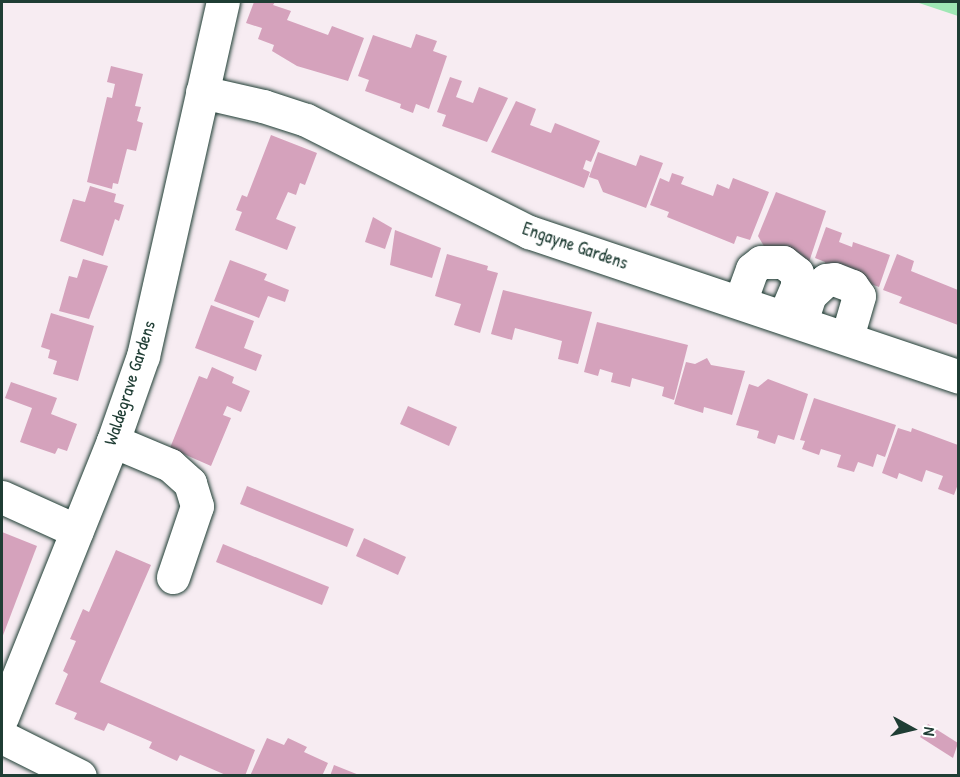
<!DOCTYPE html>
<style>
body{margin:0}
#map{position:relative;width:960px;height:777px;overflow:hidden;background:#f7ecf2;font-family:"Patrick Hand",sans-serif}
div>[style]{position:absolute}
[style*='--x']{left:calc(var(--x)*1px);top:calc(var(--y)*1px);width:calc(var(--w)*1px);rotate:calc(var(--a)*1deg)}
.green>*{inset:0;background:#9fe7b5}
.building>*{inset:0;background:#d5a2bc}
.roads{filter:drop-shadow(0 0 2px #1f3d34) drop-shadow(0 0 2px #1f3d34)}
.minor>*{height:33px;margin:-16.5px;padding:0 16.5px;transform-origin:16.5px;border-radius:16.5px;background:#fff}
span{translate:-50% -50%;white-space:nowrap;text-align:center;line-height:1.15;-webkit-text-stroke:4.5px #fff;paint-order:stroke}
.street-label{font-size:18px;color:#1f3d34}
.frame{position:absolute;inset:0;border:3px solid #1f3d34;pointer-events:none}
.north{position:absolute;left:882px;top:699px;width:60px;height:60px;-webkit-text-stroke:4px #fff;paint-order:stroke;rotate:98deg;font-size:16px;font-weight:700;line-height:24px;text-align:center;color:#1f3d34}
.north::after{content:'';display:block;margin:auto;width:21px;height:27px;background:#1f3d34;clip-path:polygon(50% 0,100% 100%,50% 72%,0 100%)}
</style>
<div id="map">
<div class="green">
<i style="clip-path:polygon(916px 2px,958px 2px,958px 16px)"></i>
</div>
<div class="building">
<i style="clip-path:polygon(254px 2px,275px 2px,273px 5px,291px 11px,287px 20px,328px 35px,332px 26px,364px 38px,348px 81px,297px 66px,272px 51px,274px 45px,258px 39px,262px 28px,246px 23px)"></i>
<i style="clip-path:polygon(416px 34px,437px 41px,433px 51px,447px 56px,429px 109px,416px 104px,413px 113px,400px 108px,401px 104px,365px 91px,369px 80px,358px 76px,373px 35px,411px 48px)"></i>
<i style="clip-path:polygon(111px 66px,143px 74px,135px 106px,141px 107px,137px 121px,143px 123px,136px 151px,127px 149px,118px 184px,113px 183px,112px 189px,87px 182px,107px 97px,112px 98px,115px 84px,107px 82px)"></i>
<i style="clip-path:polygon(450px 77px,462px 81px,456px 97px,473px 103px,479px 87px,508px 98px,487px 142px,442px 126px,446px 115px,437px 112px)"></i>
<i style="clip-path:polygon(516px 101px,536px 109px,530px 125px,551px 133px,555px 123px,600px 141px,591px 162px,586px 160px,583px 169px,590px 172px,584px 188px,491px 152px)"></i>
<i style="clip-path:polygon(271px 135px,317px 153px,305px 185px,300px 183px,296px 195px,288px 192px,276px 219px,296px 227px,287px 250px,235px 230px,242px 212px,236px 210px,242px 195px,247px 197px)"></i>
<i style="clip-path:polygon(598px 152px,636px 166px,640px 155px,663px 163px,646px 208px,603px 192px,598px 180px,589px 177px)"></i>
<i style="clip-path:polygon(672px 173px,684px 177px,681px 184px,713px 196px,717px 184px,729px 189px,733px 178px,769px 192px,750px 240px,737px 236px,734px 244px,667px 217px,669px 212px,650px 205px,660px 178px,669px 182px)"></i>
<i style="clip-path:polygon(90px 186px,116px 194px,114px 202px,124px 205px,119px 221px,115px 219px,103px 256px,60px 241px,73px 199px,85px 202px)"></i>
<i style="clip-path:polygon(776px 192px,826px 211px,808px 265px,765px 248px,758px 236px)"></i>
<i style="clip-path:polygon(373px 217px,392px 228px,385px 249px,365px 242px)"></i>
<i style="clip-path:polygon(826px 227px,842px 233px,839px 242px,852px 247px,853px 242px,890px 255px,879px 287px,826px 268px,825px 262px,815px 258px)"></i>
<i style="clip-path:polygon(395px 230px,441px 248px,432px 278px,390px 265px)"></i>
<i style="clip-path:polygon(447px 254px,488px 266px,487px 270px,498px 273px,480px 333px,454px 325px,461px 304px,435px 296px)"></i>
<i style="clip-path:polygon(897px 254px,914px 261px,911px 271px,958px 290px,958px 325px,899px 303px,902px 297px,883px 290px)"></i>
<i style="clip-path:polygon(83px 259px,108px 266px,89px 319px,59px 311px,69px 276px,77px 278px)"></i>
<i style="clip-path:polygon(230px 260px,267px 274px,264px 280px,289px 290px,285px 302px,268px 296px,259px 318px,214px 301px)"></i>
<i style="clip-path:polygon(503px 290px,592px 312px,578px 364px,558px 359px,562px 341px,515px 328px,512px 340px,491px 334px)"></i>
<i style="clip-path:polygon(211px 305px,254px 321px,244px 348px,262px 355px,256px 371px,195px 348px)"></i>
<i style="clip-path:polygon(51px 313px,94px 326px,78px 381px,53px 374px,57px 361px,48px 358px,50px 350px,41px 347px)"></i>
<i style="clip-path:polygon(597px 322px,688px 345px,674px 400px,662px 396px,664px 387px,632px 378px,630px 387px,611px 382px,613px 373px,600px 369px,598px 376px,584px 372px)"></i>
<i style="clip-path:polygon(707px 358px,711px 365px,745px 371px,732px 415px,704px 407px,703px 413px,674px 404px,686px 362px,695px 364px)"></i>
<i style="clip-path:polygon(212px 367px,234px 377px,232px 383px,250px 391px,241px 412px,227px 406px,223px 415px,231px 418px,211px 466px,170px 448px,199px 376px,207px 379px)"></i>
<i style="clip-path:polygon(768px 379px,808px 394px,794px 440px,778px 435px,775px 444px,757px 438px,759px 431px,736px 425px,749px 384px,758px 387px)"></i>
<i style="clip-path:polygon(11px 382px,57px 398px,51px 414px,77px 424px,67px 451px,58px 448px,55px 454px,20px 442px,32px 408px,5px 398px)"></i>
<i style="clip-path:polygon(814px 398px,896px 425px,885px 457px,877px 454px,873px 467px,858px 462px,854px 472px,837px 467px,841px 455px,821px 449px,819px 455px,802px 449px,805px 441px,800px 440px)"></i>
<i style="clip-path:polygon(408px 406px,457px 427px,449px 446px,400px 424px)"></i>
<i style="clip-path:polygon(898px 428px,911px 432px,912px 428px,958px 445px,958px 484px,954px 495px,938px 489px,943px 476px,926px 470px,922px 482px,899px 473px,897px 479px,882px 473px)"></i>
<i style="clip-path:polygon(247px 486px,354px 529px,347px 547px,240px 504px)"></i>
<i style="clip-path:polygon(2px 532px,37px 546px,2px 638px)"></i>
<i style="clip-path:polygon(364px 538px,406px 557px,398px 575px,356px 556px)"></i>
<i style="clip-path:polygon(223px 544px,329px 587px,322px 605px,216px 562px)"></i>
<i style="clip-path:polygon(116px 550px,151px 565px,100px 682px,255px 750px,245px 776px,228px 776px,180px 755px,177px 761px,149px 748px,152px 742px,108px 723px,104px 731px,74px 719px,77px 713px,55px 704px,68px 674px,63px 671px,76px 641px,70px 639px,83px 609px,89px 612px)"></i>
<i style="clip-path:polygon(928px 724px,958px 743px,953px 758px,920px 737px)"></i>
<i style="clip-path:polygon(267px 738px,284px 745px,288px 738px,307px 747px,304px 752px,328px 763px,322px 776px,250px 776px)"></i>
<i style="clip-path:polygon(334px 765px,359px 775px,359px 776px,330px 776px)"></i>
</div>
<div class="roads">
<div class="minor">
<i style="--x:202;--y:92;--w:63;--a:12.9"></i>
<i style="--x:263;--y:106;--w:45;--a:18"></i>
<i style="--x:306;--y:120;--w:250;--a:26.7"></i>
<i style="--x:529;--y:232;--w:453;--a:18.6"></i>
<i style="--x:740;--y:302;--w:35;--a:-70"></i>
<i style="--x:752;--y:269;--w:11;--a:-38"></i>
<i style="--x:761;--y:262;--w:22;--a:0"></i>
<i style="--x:783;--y:262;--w:18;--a:38"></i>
<i style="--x:797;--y:273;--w:13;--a:90"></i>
<i style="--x:797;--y:286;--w:33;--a:113"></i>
<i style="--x:801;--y:322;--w:28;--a:-72"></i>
<i style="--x:810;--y:295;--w:22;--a:-43"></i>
<i style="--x:826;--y:280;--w:8;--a:-7"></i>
<i style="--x:834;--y:279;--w:19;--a:21"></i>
<i style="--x:852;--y:286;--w:12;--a:55"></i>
<i style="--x:859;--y:296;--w:43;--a:106.3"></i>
<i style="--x:113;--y:441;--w:62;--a:22.8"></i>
<i style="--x:170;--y:465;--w:27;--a:42"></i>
<i style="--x:190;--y:483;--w:24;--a:73"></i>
<i style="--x:197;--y:506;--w:75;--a:108.7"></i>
<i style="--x:2;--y:497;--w:82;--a:24.4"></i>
<i style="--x:2;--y:717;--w:297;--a:-68.1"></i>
<i style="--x:113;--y:441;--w:90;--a:-70.6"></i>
<i style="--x:143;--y:356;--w:363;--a:-77.3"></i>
<i style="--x:2;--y:737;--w:87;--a:26.6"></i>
</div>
</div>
<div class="street-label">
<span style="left:575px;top:246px;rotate:19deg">Engayne Gardens</span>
<span style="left:130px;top:383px;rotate:-72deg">Waldegrave Gardens</span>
</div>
<div class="frame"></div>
<div class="north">N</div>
</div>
